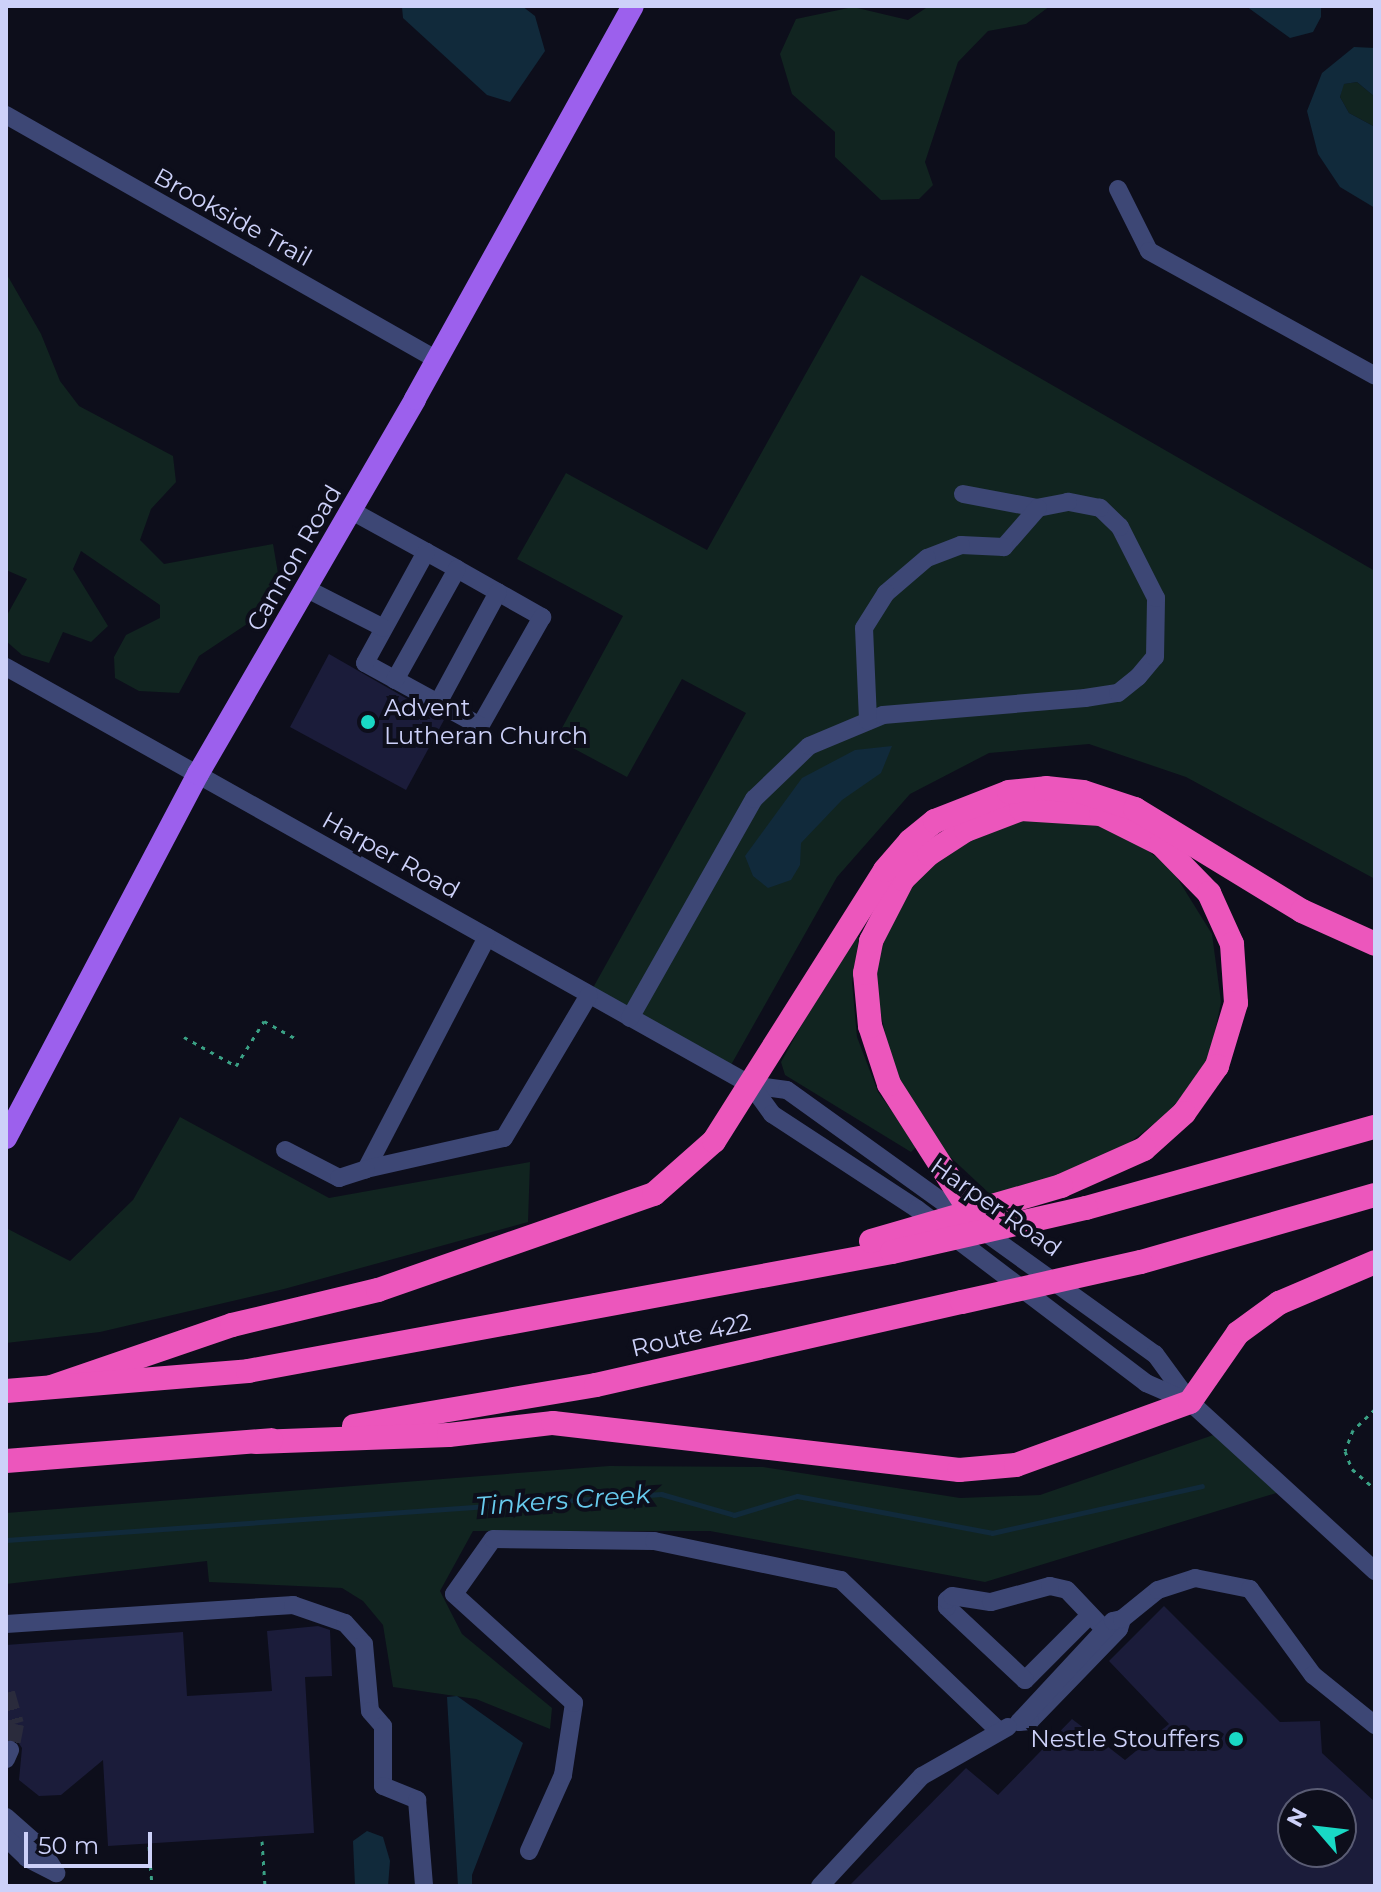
<!DOCTYPE html>
<style>
body{margin:0}
#map{position:relative;width:1381px;height:1892px;overflow:hidden;background:#0d0e1b;font-family:Montserrat,sans-serif}
div>[style]{position:absolute}
[style*='--x']{left:calc(var(--x)*1px);top:calc(var(--y)*1px);width:calc(var(--w)*1px);rotate:calc(var(--a)*1deg)}
.green>*{inset:0;background:#112420}
.water>*{inset:0;background:#112a3b}
.stream>*{height:5px;margin:-2.5px;padding:0 2.5px;transform-origin:2.5px;border-radius:2.5px;background:#112a3b}
.building>*{inset:0;background:#1b1c3a}
.minor-tunnel>*{height:18px;margin-top:-9px;transform-origin:0;background:repeating-linear-gradient(90deg,#2a2b3c 0 18px,transparent 0 27px)}
.path>*{height:3px;margin-top:-1.5px;transform-origin:0;background:repeating-linear-gradient(90deg,#3aa185 0 4px,transparent 0 10px)}
.minor>*{height:18px;margin:-9px;padding:0 9px;transform-origin:9px;border-radius:9px;background:#3d4775}
.major>*{height:22px;margin:-11px;padding:0 11px;transform-origin:11px;border-radius:11px;background:#9c60ed}
.highway>*{height:24px;margin:-12px;padding:0 12px;transform-origin:12px;border-radius:12px;background:#ec56bc}
.highway-bridge>*{height:24px;margin:-12px;padding:0 12px;transform-origin:12px;border-radius:12px;background:#ec56bc}
.dots>*{width:22px;height:22px;translate:-50% -50%;box-sizing:border-box;border:4px solid #0d0e1b;border-radius:50%}
span{translate:-50% -50%;white-space:nowrap;text-align:center;line-height:1.15;-webkit-text-stroke:8px #0d0e1b;paint-order:stroke}
.street-label{font-size:24px;color:#cdd1f9}
.poi-label{font-size:24px;color:#cdd1f9}
.left{translate:0 -50%;text-align:left}
.right{translate:-100% -50%;text-align:right}
.water-label{font-size:26px;color:#67cbee;font-style:italic}
.frame{position:absolute;inset:0;border:8px solid #cdd1f9;pointer-events:none}
.north{position:absolute;left:1277px;top:1788px;width:80px;height:80px;box-sizing:border-box;background:#0d0e1b;border:2px solid #5a5c74;border-radius:50%;rotate:298deg;font-size:22px;font-weight:700;line-height:32px;text-align:center;color:#cdd1f9}
.north::after{content:'';display:block;margin:auto;width:28px;height:36px;background:#19d9c5;clip-path:polygon(50% 0,100% 100%,50% 72%,0 100%)}
.scale{position:absolute;left:24px;top:1832px;width:128px;height:36px;box-sizing:border-box;border:4px solid #cdd1f9;border-top:0;padding-left:10px;font-size:24px;line-height:28px;white-space:nowrap;color:#cdd1f9;-webkit-text-stroke:6px #0d0e1b;paint-order:stroke}
</style>
<div id="map">
<div class="green">
<i style="clip-path:polygon(929px 6px,1050px 6px,1026px 24px,988px 31px,958px 62px,925px 162px,933px 185px,919px 199px,881px 200px,835px 157px,835px 132px,792px 94px,780px 54px,796px 19px,853px 7px,908px 20px)"></i>
<i style="clip-path:polygon(1357px 82px,1375px 97px,1375px 127px,1349px 113px,1340px 97px,1343px 84px)"></i>
<i style="clip-path:polygon(6px 273px,41px 334px,60px 381px,79px 406px,173px 456px,176px 482px,151px 509px,140px 540px,164px 564px,273px 544px,281px 591px,262px 614px,199px 656px,179px 693px,139px 691px,115px 678px,114px 657px,126px 635px,160px 618px,160px 605px,81px 551px,73px 569px,108px 626px,91px 642px,63px 632px,49px 663px,22px 655px,6px 641px,6px 617px,27px 579px,6px 570px)"></i>
<i style="clip-path:polygon(861px 275px,1375px 571px,1375px 879px,1186px 777px,1089px 744px,989px 753px,910px 794px,837px 877px,727px 1072px,589px 995px,746px 713px,682px 679px,627px 777px,556px 739px,623px 616px,517px 559px,566px 473px,707px 550px)"></i>
<i style="clip-path:polygon(1025px 817px,1094px 822px,1136px 842px,1171px 868px,1212px 934px,1221px 1002px,1210px 1056px,1173px 1109px,1124px 1147px,1038px 1183px,991px 1195px,947px 1154px,895px 1078px,872px 973px,888px 917px,910px 882px,949px 846px)"></i>
<i style="clip-path:polygon(852px 935px,859px 938px,852px 982px,857px 1037px,878px 1092px,917px 1146px,911px 1152px,785px 1075px,781px 1062px)"></i>
<i style="clip-path:polygon(180px 1117px,329px 1198px,530px 1162px,528px 1222px,284px 1289px,100px 1332px,6px 1343px,6px 1228px,70px 1261px,133px 1200px)"></i>
<i style="clip-path:polygon(1222px 1432px,1286px 1490px,985px 1582px,710px 1531px,473px 1531px,440px 1591px,462px 1634px,552px 1708px,550px 1729px,476px 1699px,393px 1687px,383px 1625px,363px 1601px,342px 1588px,209px 1582px,207px 1561px,6px 1584px,6px 1513px,609px 1466px,763px 1467px,960px 1498px,1040px 1495px)"></i>
</div>
<div class="water">
<i style="clip-path:polygon(522px 6px,535px 16px,545px 51px,510px 102px,487px 95px,403px 18px,402px 7px)"></i>
<i style="clip-path:polygon(1246px 6px,1321px 6px,1321px 17px,1313px 32px,1290px 38px)"></i>
<i style="clip-path:polygon(1354px 47px,1375px 48px,1375px 97px,1357px 82px,1344px 84px,1340px 97px,1349px 113px,1375px 127px,1375px 208px,1340px 187px,1318px 154px,1307px 111px,1322px 73px)"></i>
<i style="clip-path:polygon(892px 746px,881px 773px,842px 800px,801px 843px,800px 865px,791px 880px,768px 888px,753px 876px,745px 856px,802px 778px,855px 750px)"></i>
<i style="clip-path:polygon(457px 1696px,523px 1743px,472px 1875px,472px 1886px,458px 1886px,447px 1697px)"></i>
<i style="clip-path:polygon(367px 1831px,383px 1837px,390px 1861px,388px 1886px,355px 1886px,353px 1841px)"></i>
</div>
<div class="stream">
<i style="--x:6;--y:1540;--w:657;--a:-4.02"></i>
<i style="--x:661;--y:1494;--w:76;--a:16"></i>
<i style="--x:734;--y:1515;--w:66;--a:-16.8"></i>
<i style="--x:797;--y:1496;--w:198;--a:10.7"></i>
<i style="--x:992;--y:1533;--w:215;--a:-12.6"></i>
</div>
<div class="building">
<i style="clip-path:polygon(329px 654px,444px 720px,406px 790px,290px 727px)"></i>
<i style="clip-path:polygon(evenodd,1164px 1606px,1280px 1722px,1320px 1721px,1322px 1753px,1375px 1802px,1375px 1886px,849px 1886px,966px 1768px,998px 1795px,1072px 1719px,1125px 1760px,1169px 1724px,1109px 1661px,1164px 1606px,1293px 1804px,1341px 1804px,1341px 1852px,1293px 1852px,1293px 1804px)"></i>
<i style="clip-path:polygon(318px 1626px,330px 1630px,332px 1676px,305px 1677px,314px 1833px,108px 1846px,103px 1760px,61px 1795px,39px 1796px,19px 1780px,22px 1748px,16px 1739px,6px 1739px,6px 1645px,183px 1632px,187px 1696px,272px 1691px,267px 1631px)"></i>
</div>
<div class="minor-tunnel">
<i style="--x:6;--y:1693;--w:32;--a:74"></i>
<i style="--x:15;--y:1724;--w:26;--a:101"></i>
</div>
<div class="path">
<i style="--x:184;--y:1037;--w:60;--a:29.1"></i>
<i style="--x:236;--y:1066;--w:53;--a:-58.1"></i>
<i style="--x:264;--y:1021;--w:39;--a:29"></i>
<i style="--x:1375;--y:1409;--w:30;--a:136"></i>
<i style="--x:1353;--y:1430;--w:22;--a:111"></i>
<i style="--x:1345;--y:1451;--w:19;--a:69"></i>
<i style="--x:1352;--y:1469;--w:30;--a:41"></i>
<i style="--x:262;--y:1841;--w:45;--a:86.2"></i>
<i style="--x:149;--y:1846;--w:40;--a:85.7"></i>
</div>
<div class="minor">
<i style="--x:6;--y:115;--w:496;--a:29.6"></i>
<i style="--x:1118;--y:189;--w:69;--a:63.4"></i>
<i style="--x:1149;--y:251;--w:258;--a:28.9"></i>
<i style="--x:963;--y:494;--w:76;--a:10.6"></i>
<i style="--x:352;--y:511;--w:120;--a:28.9"></i>
<i style="--x:457;--y:569;--w:98;--a:29.5"></i>
<i style="--x:542;--y:617;--w:125;--a:119.6"></i>
<i style="--x:480;--y:726;--w:131;--a:-151.3"></i>
<i style="--x:365;--y:663;--w:127;--a:-61.2"></i>
<i style="--x:307;--y:589;--w:86;--a:26.9"></i>
<i style="--x:6;--y:667;--w:854;--a:29.3"></i>
<i style="--x:751;--y:1085;--w:36;--a:8"></i>
<i style="--x:787;--y:1090;--w:453;--a:35.7"></i>
<i style="--x:1155;--y:1354;--w:59;--a:53.9"></i>
<i style="--x:1190;--y:1402;--w:251;--a:42.4"></i>
<i style="--x:395;--y:680;--w:127;--a:-60.8"></i>
<i style="--x:438;--y:703;--w:126;--a:-61.6"></i>
<i style="--x:487;--y:937;--w:262;--a:117.5"></i>
<i style="--x:366;--y:1169;--w:141;--a:-12.7"></i>
<i style="--x:504;--y:1138;--w:166;--a:-59.3"></i>
<i style="--x:630;--y:1018;--w:252;--a:-60.5"></i>
<i style="--x:754;--y:799;--w:76;--a:-43.9"></i>
<i style="--x:809;--y:746;--w:80;--a:-22.7"></i>
<i style="--x:883;--y:715;--w:203;--a:-4.8"></i>
<i style="--x:1085;--y:698;--w:33;--a:-9"></i>
<i style="--x:1118;--y:693;--w:26;--a:-39"></i>
<i style="--x:1138;--y:677;--w:26;--a:-50"></i>
<i style="--x:1155;--y:657;--w:59;--a:-89"></i>
<i style="--x:1156;--y:598;--w:80;--a:-116.9"></i>
<i style="--x:1120;--y:527;--w:28;--a:-136"></i>
<i style="--x:1100;--y:508;--w:33;--a:-169"></i>
<i style="--x:1068;--y:502;--w:31;--a:169"></i>
<i style="--x:1038;--y:508;--w:52;--a:131.1"></i>
<i style="--x:1004;--y:547;--w:43;--a:-177.3"></i>
<i style="--x:961;--y:545;--w:36;--a:159"></i>
<i style="--x:927;--y:558;--w:54;--a:139.5"></i>
<i style="--x:886;--y:593;--w:41;--a:122.2"></i>
<i style="--x:864;--y:628;--w:93;--a:87.5"></i>
<i style="--x:751;--y:1085;--w:36;--a:54"></i>
<i style="--x:772;--y:1114;--w:173;--a:33.2"></i>
<i style="--x:917;--y:1209;--w:288;--a:37.2"></i>
<i style="--x:1146;--y:1383;--w:45;--a:23.7"></i>
<i style="--x:285;--y:1150;--w:61;--a:27.4"></i>
<i style="--x:339;--y:1178;--w:28;--a:-18"></i>
<i style="--x:1090;--y:1615;--w:92;--a:135"></i>
<i style="--x:1025;--y:1680;--w:107;--a:-136.9"></i>
<i style="--x:947;--y:1607;--w:7;--a:-90"></i>
<i style="--x:947;--y:1600;--w:6;--a:-39"></i>
<i style="--x:952;--y:1596;--w:39;--a:9"></i>
<i style="--x:991;--y:1602;--w:61;--a:-15.2"></i>
<i style="--x:1050;--y:1586;--w:17;--a:13"></i>
<i style="--x:1067;--y:1590;--w:54;--a:46.5"></i>
<i style="--x:1122;--y:1619;--w:10;--a:107"></i>
<i style="--x:1119;--y:1629;--w:128;--a:134.1"></i>
<i style="--x:1030;--y:1721;--w:11;--a:175"></i>
<i style="--x:1019;--y:1722;--w:138;--a:-47.1"></i>
<i style="--x:1113;--y:1621;--w:9;--a:-13"></i>
<i style="--x:1122;--y:1619;--w:46;--a:-38.9"></i>
<i style="--x:1158;--y:1590;--w:39;--a:-18"></i>
<i style="--x:1195;--y:1578;--w:56;--a:11.3"></i>
<i style="--x:1250;--y:1589;--w:107;--a:53.8"></i>
<i style="--x:1313;--y:1675;--w:80;--a:38.9"></i>
<i style="--x:6;--y:1624;--w:288;--a:-3.8"></i>
<i style="--x:293;--y:1605;--w:55;--a:19.1"></i>
<i style="--x:345;--y:1623;--w:28;--a:48"></i>
<i style="--x:364;--y:1644;--w:67;--a:84.9"></i>
<i style="--x:370;--y:1711;--w:20;--a:49"></i>
<i style="--x:383;--y:1726;--w:60;--a:90"></i>
<i style="--x:383;--y:1786;--w:37;--a:22"></i>
<i style="--x:417;--y:1800;--w:86;--a:85.3"></i>
<i style="--x:6;--y:1759;--w:10;--a:-66"></i>
<i style="--x:6;--y:1817;--w:45;--a:41.4"></i>
<i style="--x:40;--y:1847;--w:31;--a:58"></i>
<i style="--x:56;--y:1873;--w:33;--a:-153"></i>
<i style="--x:27;--y:1858;--w:29;--a:-136"></i>
<i style="--x:529;--y:1851;--w:83;--a:-65.9"></i>
<i style="--x:563;--y:1775;--w:73;--a:-81.3"></i>
<i style="--x:574;--y:1703;--w:162;--a:-137.8"></i>
<i style="--x:454;--y:1594;--w:67;--a:-54.7"></i>
<i style="--x:493;--y:1539;--w:161;--a:0.7"></i>
<i style="--x:654;--y:1541;--w:191;--a:11.8"></i>
<i style="--x:841;--y:1580;--w:219;--a:43.7"></i>
<i style="--x:820;--y:1886;--w:150;--a:-47.2"></i>
<i style="--x:922;--y:1776;--w:99;--a:-29.7"></i>
</div>
<div class="major">
<i style="--x:6;--y:1138;--w:412;--a:-62.2"></i>
<i style="--x:198;--y:774;--w:433;--a:-59.9"></i>
<i style="--x:415;--y:399;--w:449;--a:-61"></i>
</div>
<div class="highway">
<i style="--x:1086;--y:1208;--w:300;--a:-15.7"></i>
<i style="--x:979;--y:1225;--w:167;--a:-122.6"></i>
<i style="--x:889;--y:1084;--w:61;--a:-108.1"></i>
<i style="--x:870;--y:1026;--w:53;--a:-95.4"></i>
<i style="--x:865;--y:973;--w:33;--a:-79"></i>
<i style="--x:871;--y:941;--w:70;--a:-62.7"></i>
<i style="--x:903;--y:879;--w:36;--a:-44"></i>
<i style="--x:929;--y:854;--w:44;--a:-33"></i>
<i style="--x:966;--y:830;--w:59;--a:-20.9"></i>
<i style="--x:1021;--y:809;--w:80;--a:3.6"></i>
<i style="--x:1101;--y:814;--w:67;--a:26.6"></i>
<i style="--x:1161;--y:844;--w:69;--a:45.6"></i>
<i style="--x:1209;--y:893;--w:56;--a:65.7"></i>
<i style="--x:1232;--y:944;--w:59;--a:86.1"></i>
<i style="--x:1236;--y:1003;--w:66;--a:106.8"></i>
<i style="--x:1217;--y:1066;--w:57;--a:125.1"></i>
<i style="--x:1184;--y:1113;--w:54;--a:138"></i>
<i style="--x:1144;--y:1149;--w:91;--a:156"></i>
<i style="--x:1141;--y:1262;--w:243;--a:-16"></i>
<i style="--x:51;--y:1387;--w:191;--a:-18.9"></i>
<i style="--x:232;--y:1325;--w:150;--a:-13.5"></i>
<i style="--x:378;--y:1290;--w:292;--a:-19.2"></i>
<i style="--x:654;--y:1194;--w:80;--a:-41.5"></i>
<i style="--x:714;--y:1141;--w:320;--a:-57.7"></i>
<i style="--x:885;--y:870;--w:38;--a:-49"></i>
<i style="--x:910;--y:841;--w:32;--a:-39"></i>
<i style="--x:935;--y:821;--w:79;--a:-21.4"></i>
<i style="--x:1009;--y:792;--w:37;--a:-6"></i>
<i style="--x:1046;--y:788;--w:37;--a:6"></i>
<i style="--x:1083;--y:792;--w:55;--a:18.1"></i>
<i style="--x:1135;--y:809;--w:196;--a:31.4"></i>
<i style="--x:1302;--y:911;--w:80;--a:24.3"></i>
<i style="--x:6;--y:1391;--w:243;--a:-4.7"></i>
<i style="--x:248;--y:1371;--w:655;--a:-10.47"></i>
<i style="--x:354;--y:1426;--w:245;--a:-9.6"></i>
<i style="--x:596;--y:1385;--w:375;--a:-12.8"></i>
<i style="--x:256;--y:1442;--w:193;--a:-2.1"></i>
<i style="--x:449;--y:1435;--w:105;--a:-6.6"></i>
<i style="--x:553;--y:1423;--w:409;--a:6.6"></i>
<i style="--x:959;--y:1470;--w:57;--a:-5"></i>
<i style="--x:1016;--y:1465;--w:185;--a:-19.9"></i>
<i style="--x:1190;--y:1402;--w:84;--a:-55.2"></i>
<i style="--x:1238;--y:1333;--w:51;--a:-36.2"></i>
<i style="--x:1279;--y:1303;--w:104;--a:-23.1"></i>
<i style="--x:6;--y:1461;--w:266;--a:-4.5"></i>
</div>
<div class="highway-bridge">
<i style="--x:871;--y:1241;--w:198;--a:-16.1"></i>
<i style="--x:892;--y:1252;--w:199;--a:-12.8"></i>
<i style="--x:962;--y:1302;--w:183;--a:-12.6"></i>
</div>
<div class="dots">
<i style="left:368px;top:722px;background:#19d9c5"></i>
<i style="left:1236px;top:1739px;background:#19d9c5"></i>
</div>
<div class="street-label">
<span style="left:233px;top:217px;rotate:29deg">Brookside Trail</span>
<span style="left:294px;top:558px;rotate:-60deg">Cannon Road</span>
<span style="left:391px;top:855px;rotate:29deg">Harper Road</span>
<span style="left:996px;top:1207px;rotate:35deg">Harper Road</span>
<span style="left:691px;top:1335px;rotate:-13deg">Route 422</span>
</div>
<div class="poi-label">
<span class="left" style="left:384px;top:722px">Advent<br>Lutheran Church</span>
<span class="right" style="left:1220px;top:1739px">Nestle Stouffers</span>
</div>
<div class="water-label">
<span style="left:563px;top:1501px;rotate:-4deg">Tinkers Creek</span>
</div>
<div class="frame"></div>
<div class="north">N</div>
<div class="scale">50 m</div>
</div>
